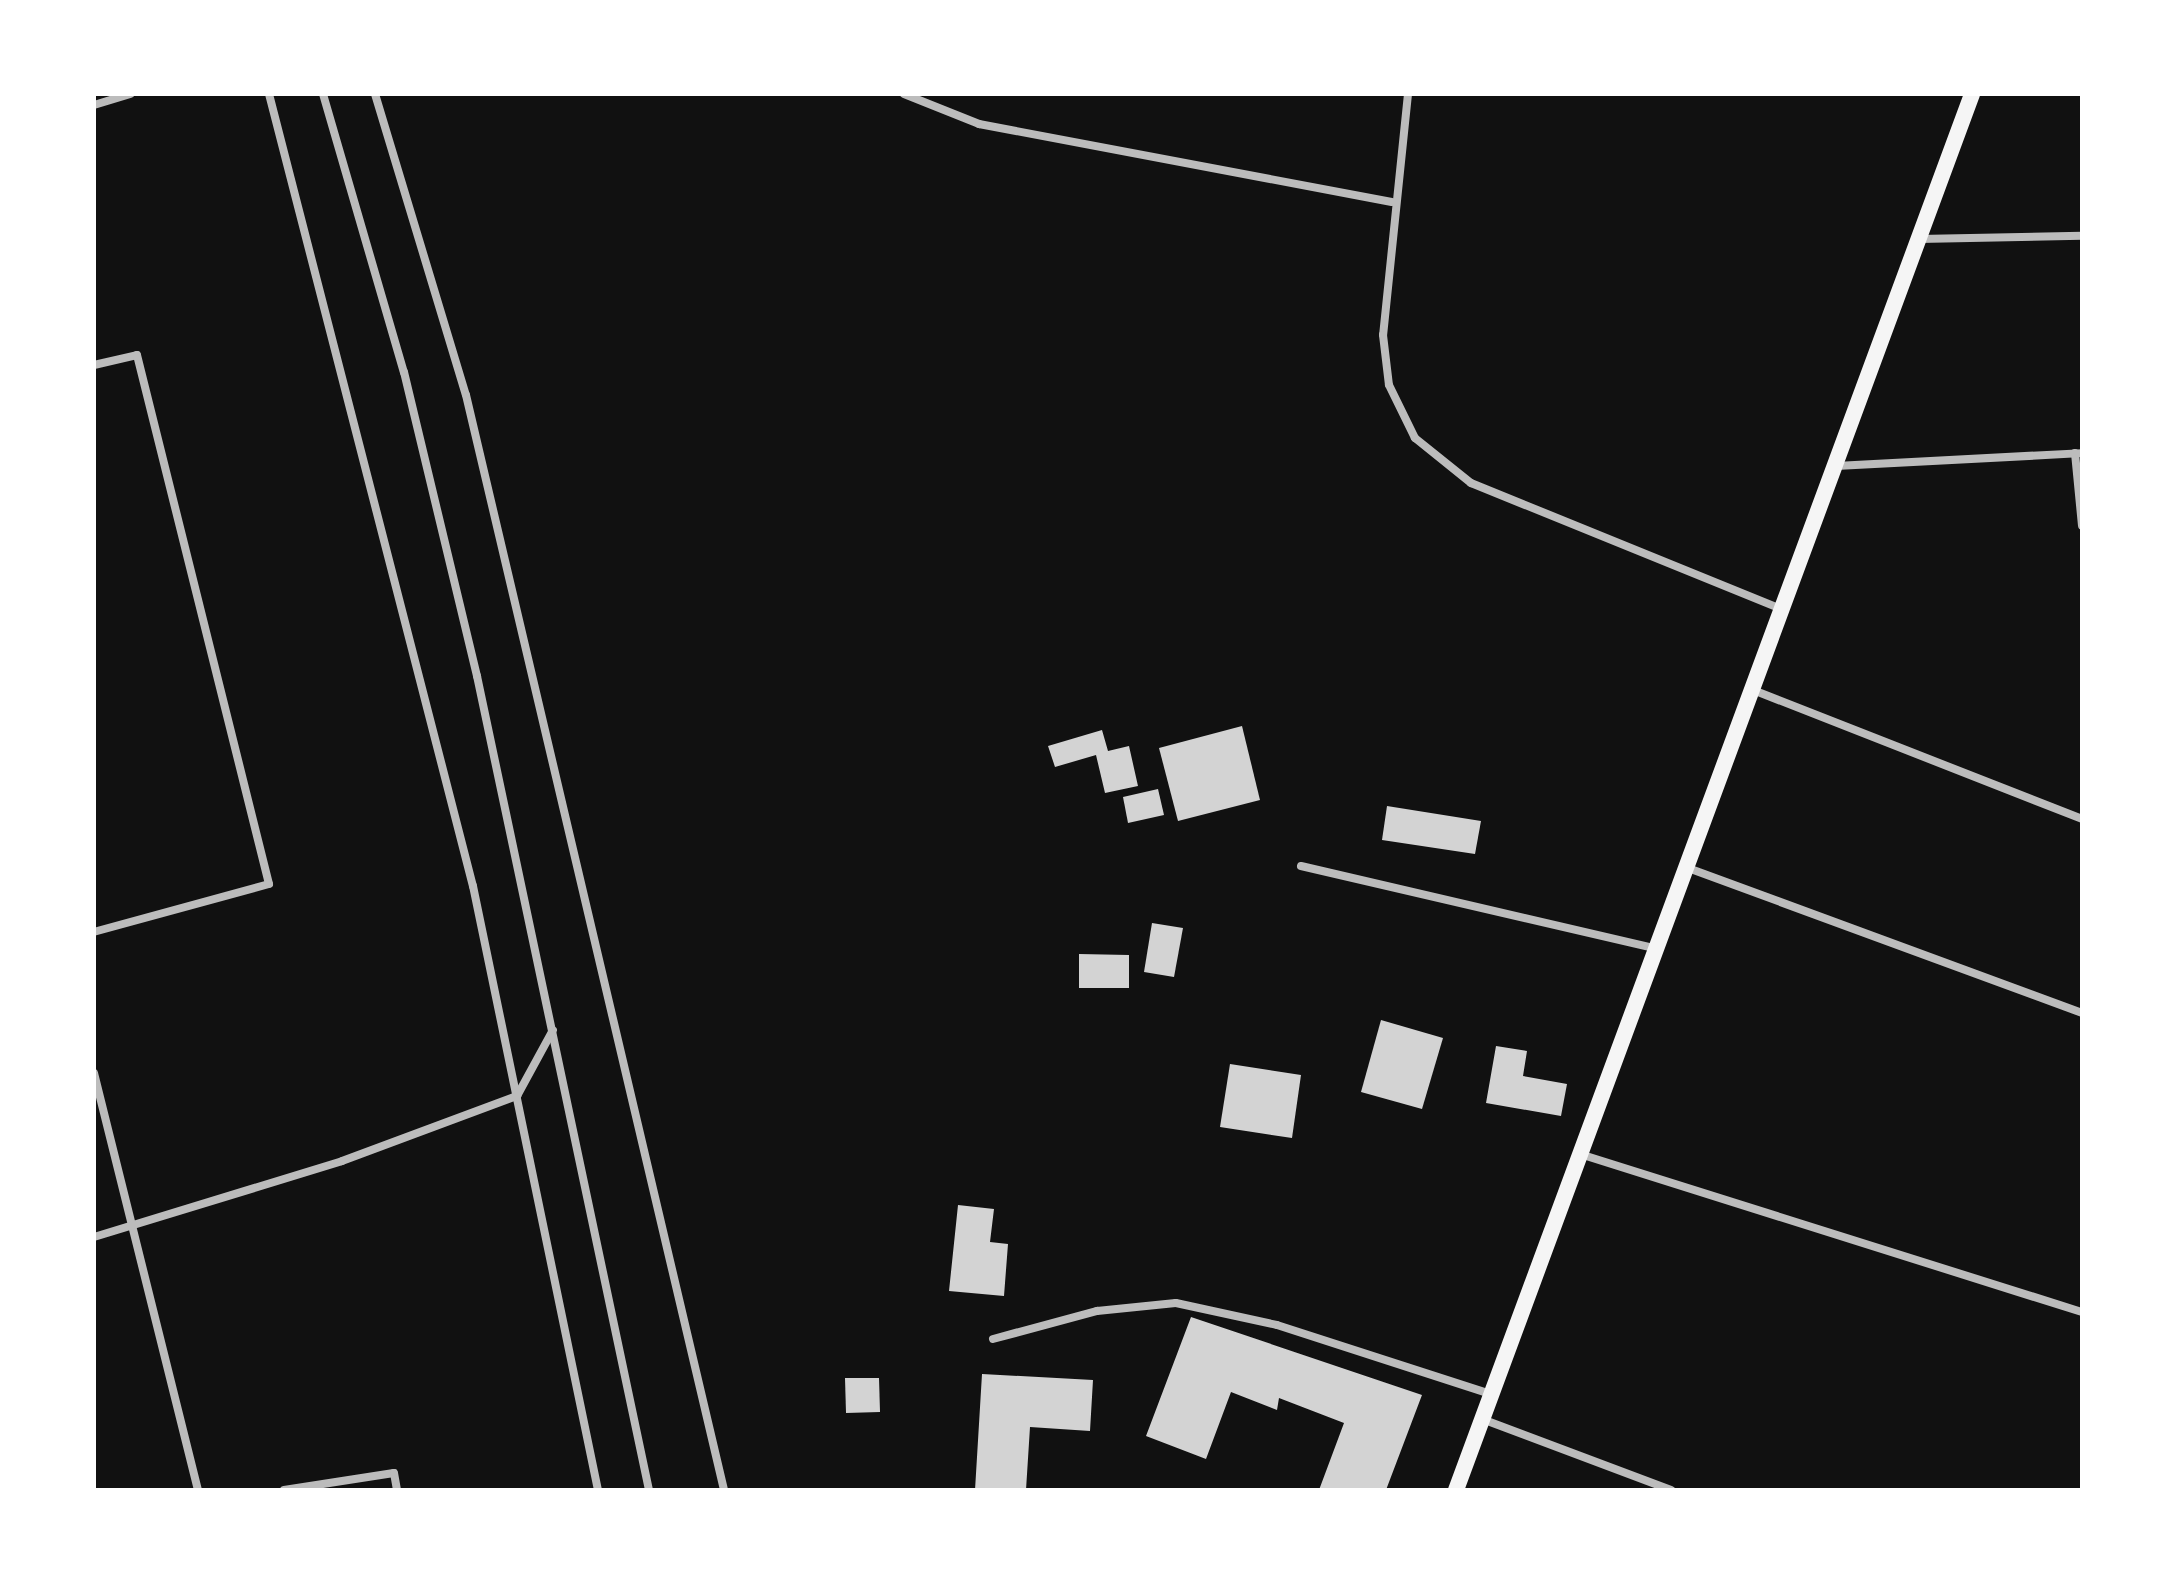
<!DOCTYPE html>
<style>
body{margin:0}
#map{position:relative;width:2176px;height:1584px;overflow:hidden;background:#111;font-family:"Exo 2",sans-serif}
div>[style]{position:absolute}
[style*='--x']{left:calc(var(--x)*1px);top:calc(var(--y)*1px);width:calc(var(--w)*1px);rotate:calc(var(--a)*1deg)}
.building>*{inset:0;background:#d3d3d3}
.minor>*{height:8px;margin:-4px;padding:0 4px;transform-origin:4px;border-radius:4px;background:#bcbcbc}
.secondary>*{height:16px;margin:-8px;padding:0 8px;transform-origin:8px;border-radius:8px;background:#f5f5f5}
span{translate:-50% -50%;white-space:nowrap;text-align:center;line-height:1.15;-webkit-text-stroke:8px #fff;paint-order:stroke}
.frame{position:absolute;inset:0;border:96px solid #fff;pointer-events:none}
</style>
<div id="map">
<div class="building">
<i style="clip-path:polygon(1242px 726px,1260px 800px,1178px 821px,1159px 748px)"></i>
<i style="clip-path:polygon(1102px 730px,1108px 751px,1129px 746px,1138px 786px,1105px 793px,1096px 755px,1055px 767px,1048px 746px)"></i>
<i style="clip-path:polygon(1158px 789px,1164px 815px,1128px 823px,1123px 797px)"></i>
<i style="clip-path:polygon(1387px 806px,1481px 821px,1475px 854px,1382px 840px)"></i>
<i style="clip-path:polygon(1152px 923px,1183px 928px,1174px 977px,1144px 972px)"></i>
<i style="clip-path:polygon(1079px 954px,1129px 955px,1129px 988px,1079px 988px)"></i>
<i style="clip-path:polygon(1381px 1020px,1443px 1038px,1422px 1109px,1361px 1092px)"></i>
<i style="clip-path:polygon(1496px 1046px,1527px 1051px,1523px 1076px,1567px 1084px,1561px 1116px,1486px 1103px)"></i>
<i style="clip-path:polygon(1230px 1064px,1301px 1075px,1292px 1138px,1220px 1127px)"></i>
<i style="clip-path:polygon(958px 1205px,994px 1209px,990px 1242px,1008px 1244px,1004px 1296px,949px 1291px)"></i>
<i style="clip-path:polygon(1191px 1317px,1422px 1395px,1386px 1490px,1319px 1490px,1344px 1423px,1279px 1398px,1277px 1410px,1231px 1392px,1206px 1459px,1146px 1436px)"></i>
<i style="clip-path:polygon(982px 1374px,1093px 1380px,1090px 1431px,1030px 1427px,1026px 1490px,975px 1490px)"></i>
<i style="clip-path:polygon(845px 1378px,879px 1378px,880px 1412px,846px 1413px)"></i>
</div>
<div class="minor">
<i style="--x:269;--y:94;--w:818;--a:75.56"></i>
<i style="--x:473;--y:886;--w:617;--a:78.31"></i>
<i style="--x:323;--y:94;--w:290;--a:73.8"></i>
<i style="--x:404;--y:372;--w:313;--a:76.5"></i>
<i style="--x:477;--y:676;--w:832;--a:78.07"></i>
<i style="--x:375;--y:94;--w:314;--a:73.2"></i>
<i style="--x:466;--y:395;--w:1125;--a:76.74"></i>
<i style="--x:904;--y:94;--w:81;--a:21.8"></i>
<i style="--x:979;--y:124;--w:420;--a:10.7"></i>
<i style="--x:1408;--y:94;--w:242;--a:95.9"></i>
<i style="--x:1383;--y:335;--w:50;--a:83.2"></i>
<i style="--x:1389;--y:385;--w:59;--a:63.9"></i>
<i style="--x:1415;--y:438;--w:72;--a:38.8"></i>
<i style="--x:1471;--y:483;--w:336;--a:22.1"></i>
<i style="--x:94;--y:105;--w:38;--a:-17"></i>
<i style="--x:1919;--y:239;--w:163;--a:-1.1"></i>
<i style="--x:94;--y:365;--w:44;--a:-13.1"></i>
<i style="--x:137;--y:355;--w:545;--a:75.99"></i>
<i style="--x:269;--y:884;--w:181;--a:164.7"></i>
<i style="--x:2075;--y:453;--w:73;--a:84.5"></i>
<i style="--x:1836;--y:466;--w:246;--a:-3"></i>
<i style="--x:1753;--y:690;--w:353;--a:21.4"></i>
<i style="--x:1301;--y:866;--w:366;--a:13.1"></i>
<i style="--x:1688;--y:868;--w:420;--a:20.2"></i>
<i style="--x:94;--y:1073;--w:430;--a:76"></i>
<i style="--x:1583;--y:1155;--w:523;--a:17.47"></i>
<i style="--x:94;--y:1237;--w:259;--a:-17"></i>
<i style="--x:342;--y:1161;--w:187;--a:-20.4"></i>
<i style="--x:517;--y:1096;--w:75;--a:-61.4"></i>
<i style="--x:993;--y:1339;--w:108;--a:-15.1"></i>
<i style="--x:1097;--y:1311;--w:79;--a:-5.8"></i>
<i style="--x:1176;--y:1303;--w:103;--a:12.3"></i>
<i style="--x:1277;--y:1325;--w:224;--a:17.9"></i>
<i style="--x:1482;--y:1419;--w:202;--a:20.6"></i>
<i style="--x:284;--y:1490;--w:111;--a:-8.8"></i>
<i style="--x:394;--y:1473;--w:17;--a:80"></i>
</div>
<div class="secondary">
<i style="--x:1456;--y:1490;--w:1488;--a:-69.71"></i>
</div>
<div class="frame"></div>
</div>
